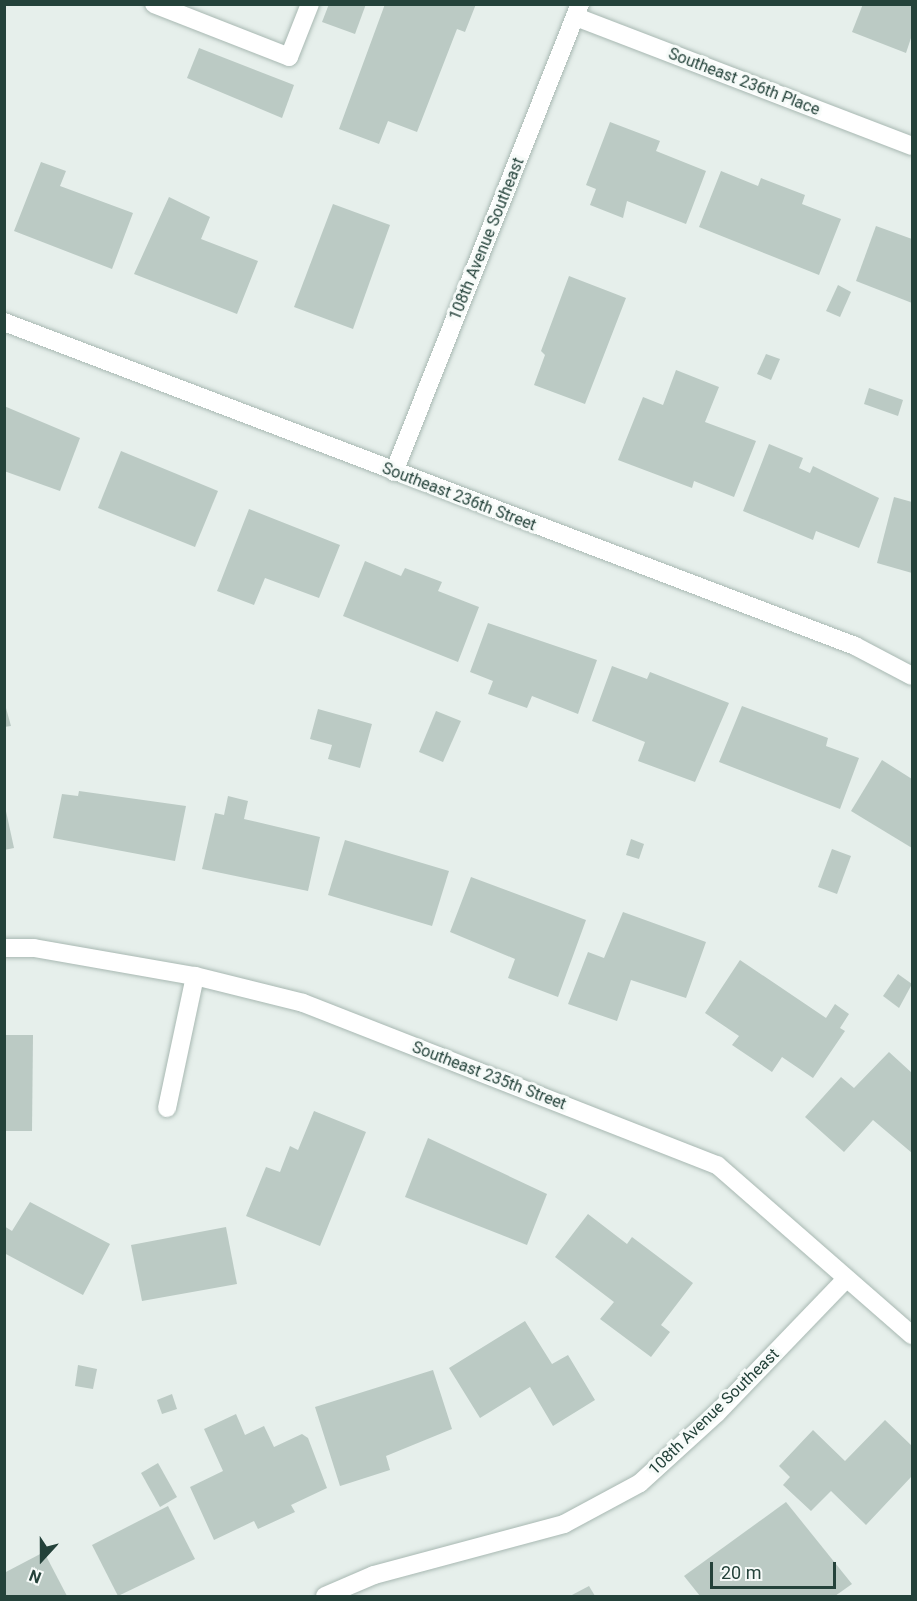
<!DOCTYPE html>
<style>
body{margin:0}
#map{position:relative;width:917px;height:1601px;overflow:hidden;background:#e6efeb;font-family:Roboto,sans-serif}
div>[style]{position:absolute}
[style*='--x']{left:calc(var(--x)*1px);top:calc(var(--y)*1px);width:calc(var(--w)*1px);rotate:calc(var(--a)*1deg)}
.building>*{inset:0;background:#bbcac4}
.roads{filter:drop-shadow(0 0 2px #a8b8b2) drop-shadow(0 0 2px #a8b8b2)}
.minor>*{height:18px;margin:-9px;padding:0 9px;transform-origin:9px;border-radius:9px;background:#fff}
.tertiary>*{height:18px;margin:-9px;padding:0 9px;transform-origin:9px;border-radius:9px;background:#fff}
span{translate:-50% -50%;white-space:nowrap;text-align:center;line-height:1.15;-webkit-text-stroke:6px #f7fbf9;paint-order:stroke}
.street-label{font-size:16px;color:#24423a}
.frame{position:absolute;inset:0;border:6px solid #24423a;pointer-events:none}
.north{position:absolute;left:12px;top:1529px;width:60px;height:60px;-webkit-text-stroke:4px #f7fbf9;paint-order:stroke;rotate:201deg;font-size:16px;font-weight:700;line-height:24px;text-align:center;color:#24423a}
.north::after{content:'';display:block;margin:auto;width:21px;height:27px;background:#24423a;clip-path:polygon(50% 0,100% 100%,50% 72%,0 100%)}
.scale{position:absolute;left:710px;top:1562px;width:126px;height:27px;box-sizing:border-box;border:3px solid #24423a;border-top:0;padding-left:8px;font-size:18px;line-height:21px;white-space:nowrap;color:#24423a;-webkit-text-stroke:4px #f7fbf9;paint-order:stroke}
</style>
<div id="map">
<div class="building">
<i style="clip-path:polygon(329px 4px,366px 4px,355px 34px,322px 22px)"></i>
<i style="clip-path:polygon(385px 4px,476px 4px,465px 32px,457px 29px,417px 132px,388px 121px,379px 144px,339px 129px)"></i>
<i style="clip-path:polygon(863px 4px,912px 4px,912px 35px,906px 53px,852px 32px)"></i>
<i style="clip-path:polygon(199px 48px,294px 85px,282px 118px,187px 78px)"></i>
<i style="clip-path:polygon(610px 122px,660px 141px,656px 151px,706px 171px,686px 224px,627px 201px,623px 218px,590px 205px,596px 189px,586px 185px)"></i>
<i style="clip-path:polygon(41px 162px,66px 171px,60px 186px,133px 213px,112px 269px,14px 231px)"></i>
<i style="clip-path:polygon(721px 171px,758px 186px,761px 178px,805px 195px,802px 204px,841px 219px,819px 275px,699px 227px)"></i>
<i style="clip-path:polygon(169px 197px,210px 217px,201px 239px,258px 261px,237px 314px,134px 274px)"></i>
<i style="clip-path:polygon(333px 204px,390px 225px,353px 329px,294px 307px)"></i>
<i style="clip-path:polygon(876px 226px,912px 239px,912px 303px,856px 281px)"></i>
<i style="clip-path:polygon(569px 276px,626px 298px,585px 404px,534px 385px,545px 355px,541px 351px)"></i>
<i style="clip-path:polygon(838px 285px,851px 292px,840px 317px,826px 311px)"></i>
<i style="clip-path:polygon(766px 354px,780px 359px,771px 380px,757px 374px)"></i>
<i style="clip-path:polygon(676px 370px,719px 387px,705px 422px,756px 441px,734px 497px,694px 481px,692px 488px,618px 460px,643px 397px,663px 405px)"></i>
<i style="clip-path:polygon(869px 388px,903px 400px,898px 416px,864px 404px)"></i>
<i style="clip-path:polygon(4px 406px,80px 438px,60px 491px,4px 471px)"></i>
<i style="clip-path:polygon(769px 444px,803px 458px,799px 468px,810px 473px,813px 466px,879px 498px,859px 548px,816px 531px,813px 540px,743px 511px)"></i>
<i style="clip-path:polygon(121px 451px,218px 491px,195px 547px,98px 508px)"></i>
<i style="clip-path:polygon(894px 497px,912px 502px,912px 573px,877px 563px)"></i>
<i style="clip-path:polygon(249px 509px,340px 545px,319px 598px,265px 578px,254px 605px,217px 591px)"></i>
<i style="clip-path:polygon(365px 561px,401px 576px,405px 568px,442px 582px,438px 591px,479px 607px,458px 662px,343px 616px)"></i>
<i style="clip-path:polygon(488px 623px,597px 660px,578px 714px,532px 696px,527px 708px,488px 694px,493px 681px,470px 672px)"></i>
<i style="clip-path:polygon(612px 666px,647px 679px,650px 672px,729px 703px,695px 782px,638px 761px,645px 742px,592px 721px)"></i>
<i style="clip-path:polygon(4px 701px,11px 726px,4px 727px)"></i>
<i style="clip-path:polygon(742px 706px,828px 738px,826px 746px,859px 758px,840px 809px,719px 762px)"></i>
<i style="clip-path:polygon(318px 709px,372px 724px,360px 768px,328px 759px,332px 745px,310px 739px)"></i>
<i style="clip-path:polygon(436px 711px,461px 721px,443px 762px,419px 752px)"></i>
<i style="clip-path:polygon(882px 760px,912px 779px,912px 848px,851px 811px)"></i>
<i style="clip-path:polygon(79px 791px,186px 806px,175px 861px,53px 838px,62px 794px,78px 796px)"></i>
<i style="clip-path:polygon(228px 796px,248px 801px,244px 819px,320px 837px,308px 891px,202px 869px,215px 813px,224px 815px)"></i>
<i style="clip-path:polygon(4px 802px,14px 848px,4px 850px)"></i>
<i style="clip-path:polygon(631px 839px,644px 844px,639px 859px,626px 855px)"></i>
<i style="clip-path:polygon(345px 840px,449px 871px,432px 926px,328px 895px)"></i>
<i style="clip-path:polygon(832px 849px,851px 856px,837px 894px,818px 887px)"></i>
<i style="clip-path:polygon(471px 877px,586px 920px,558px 997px,508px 978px,515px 959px,450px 932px)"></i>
<i style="clip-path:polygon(623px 912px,706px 942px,686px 998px,631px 980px,617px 1021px,568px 1004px,588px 952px,604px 958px)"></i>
<i style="clip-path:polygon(740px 960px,826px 1018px,835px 1004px,849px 1014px,840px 1028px,845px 1031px,813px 1078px,782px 1057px,772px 1072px,732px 1045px,739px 1036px,705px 1013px)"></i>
<i style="clip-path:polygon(898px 974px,912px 984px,899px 1008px,883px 996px)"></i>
<i style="clip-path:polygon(4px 1035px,33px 1035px,32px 1131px,4px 1131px)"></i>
<i style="clip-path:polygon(889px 1052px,912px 1073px,912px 1153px,873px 1120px,844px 1152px,805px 1117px,841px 1077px,854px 1088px)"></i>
<i style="clip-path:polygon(314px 1111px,366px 1132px,320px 1246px,246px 1216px,266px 1167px,280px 1172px,290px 1146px,298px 1150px)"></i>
<i style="clip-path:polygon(428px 1138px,547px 1194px,527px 1245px,405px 1197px)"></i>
<i style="clip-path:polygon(30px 1202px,110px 1244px,83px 1295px,4px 1253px,4px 1226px,12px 1231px)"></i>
<i style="clip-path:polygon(588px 1214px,627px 1244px,632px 1237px,693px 1283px,661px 1325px,670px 1332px,651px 1357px,600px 1319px,614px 1302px,555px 1257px)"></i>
<i style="clip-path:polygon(226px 1227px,237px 1284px,142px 1301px,131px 1245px)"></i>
<i style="clip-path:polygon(525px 1321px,552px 1364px,568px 1355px,595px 1400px,553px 1426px,530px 1387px,480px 1418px,449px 1368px)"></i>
<i style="clip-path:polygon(78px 1365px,97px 1369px,93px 1389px,75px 1386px)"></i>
<i style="clip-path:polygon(433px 1370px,452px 1429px,386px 1456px,390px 1470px,340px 1486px,315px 1407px)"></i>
<i style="clip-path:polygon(172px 1394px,177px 1409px,162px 1414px,157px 1400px)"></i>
<i style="clip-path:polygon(236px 1414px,245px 1435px,264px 1426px,274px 1447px,302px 1434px,308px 1438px,327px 1488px,291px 1505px,295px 1512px,258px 1529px,254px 1521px,214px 1540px,190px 1487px,223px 1471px,204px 1429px)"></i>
<i style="clip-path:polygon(885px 1420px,912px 1446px,912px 1476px,866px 1525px,831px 1491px,811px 1511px,783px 1485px,790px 1477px,779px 1466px,813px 1430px,845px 1461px)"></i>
<i style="clip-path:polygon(158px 1463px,177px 1497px,160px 1507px,141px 1473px)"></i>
<i style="clip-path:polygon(786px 1502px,852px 1584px,835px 1596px,700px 1596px,684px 1576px)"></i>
<i style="clip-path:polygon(168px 1506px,195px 1559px,118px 1596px,92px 1545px)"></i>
<i style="clip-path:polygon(44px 1552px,67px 1596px,4px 1596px,4px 1573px)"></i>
<i style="clip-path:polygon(589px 1586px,595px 1596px,570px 1596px)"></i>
</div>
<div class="roads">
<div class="minor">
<i style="--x:154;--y:4;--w:145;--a:21.4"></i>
<i style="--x:289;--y:57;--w:57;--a:-68.4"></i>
<i style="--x:576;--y:17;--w:360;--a:21"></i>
<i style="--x:4;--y:322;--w:911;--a:20.84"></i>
<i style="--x:855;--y:646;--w:64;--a:27.8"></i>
<i style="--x:4;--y:948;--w:30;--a:0"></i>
<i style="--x:34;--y:948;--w:163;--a:9.9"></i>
<i style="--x:195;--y:976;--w:111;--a:14"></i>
<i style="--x:303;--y:1003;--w:445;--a:21.4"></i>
<i style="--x:717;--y:1165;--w:259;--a:41.1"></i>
<i style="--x:167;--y:1108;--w:135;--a:-78"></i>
<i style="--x:325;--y:1596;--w:53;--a:-23.2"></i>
<i style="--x:374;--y:1575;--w:197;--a:-15"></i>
<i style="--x:564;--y:1524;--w:86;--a:-28.3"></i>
<i style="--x:640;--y:1483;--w:104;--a:-42.3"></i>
<i style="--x:717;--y:1413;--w:186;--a:-46.1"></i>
</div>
<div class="tertiary">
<i style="--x:394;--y:472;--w:504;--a:-68.33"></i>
</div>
</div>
<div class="street-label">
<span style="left:744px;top:82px;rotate:21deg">Southeast 236th Place</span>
<span style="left:487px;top:239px;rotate:-68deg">108th Avenue Southeast</span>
<span style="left:459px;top:497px;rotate:21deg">Southeast 236th Street</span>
<span style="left:489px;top:1076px;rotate:21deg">Southeast 235th Street</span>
<span style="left:714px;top:1412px;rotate:-44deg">108th Avenue Southeast</span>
</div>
<div class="frame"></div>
<div class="north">N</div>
<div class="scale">20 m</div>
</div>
